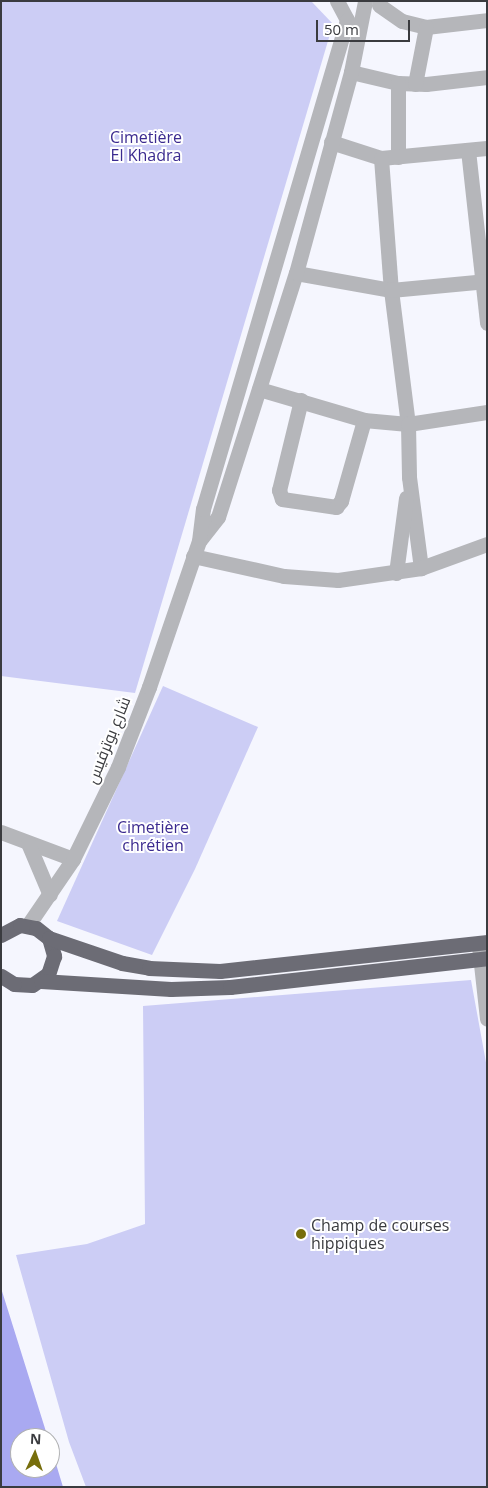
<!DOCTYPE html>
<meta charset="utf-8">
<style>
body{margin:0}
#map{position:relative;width:488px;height:1488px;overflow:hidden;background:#f5f6fe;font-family:"Open Sans",Cairo,sans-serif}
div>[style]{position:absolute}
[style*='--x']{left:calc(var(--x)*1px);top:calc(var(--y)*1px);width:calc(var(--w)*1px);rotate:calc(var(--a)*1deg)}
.green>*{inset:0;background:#cccdf5}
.water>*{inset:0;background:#a9a9f1}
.minor>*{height:15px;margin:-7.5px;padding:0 7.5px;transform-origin:7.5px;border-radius:7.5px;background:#b5b6ba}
.highway>*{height:15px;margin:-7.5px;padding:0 7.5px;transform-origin:7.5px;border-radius:7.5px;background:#6c6c75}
.dots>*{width:14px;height:14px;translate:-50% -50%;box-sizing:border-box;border:2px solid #fff;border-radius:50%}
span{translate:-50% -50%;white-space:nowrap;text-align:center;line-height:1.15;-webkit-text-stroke:4px #fff;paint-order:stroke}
.park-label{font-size:16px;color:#3b2a8f}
.street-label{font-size:16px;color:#3a3b3f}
.poi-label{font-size:16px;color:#3a3b3f}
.left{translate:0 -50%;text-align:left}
.frame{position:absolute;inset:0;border:2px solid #3a3b3f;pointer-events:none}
.north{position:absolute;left:10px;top:1428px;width:50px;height:50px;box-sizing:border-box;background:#fff;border:1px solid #b0b1b2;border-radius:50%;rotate:3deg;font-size:14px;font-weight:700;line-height:20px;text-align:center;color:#3a3b3f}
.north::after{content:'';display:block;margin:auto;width:18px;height:22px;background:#776e0c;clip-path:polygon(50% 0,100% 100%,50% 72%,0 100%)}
.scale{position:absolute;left:316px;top:20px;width:94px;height:22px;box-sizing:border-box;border:2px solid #3a3b3f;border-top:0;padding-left:6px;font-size:15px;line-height:18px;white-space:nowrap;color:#3a3b3f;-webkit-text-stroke:4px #fff;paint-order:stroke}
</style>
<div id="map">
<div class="green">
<i style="clip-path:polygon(1px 1px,311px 1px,333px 24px,135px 693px,1px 676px)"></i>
<i style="clip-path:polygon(163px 686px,258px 727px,195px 869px,152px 955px,57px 921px)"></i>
<i style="clip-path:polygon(471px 980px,487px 1068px,487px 1487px,86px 1487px,69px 1442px,16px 1255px,87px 1244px,145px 1224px,143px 1006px)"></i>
</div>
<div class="water">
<i style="clip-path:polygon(1px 1288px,48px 1438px,20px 1438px,20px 1468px,50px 1468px,50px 1444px,63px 1487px,1px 1487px)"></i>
</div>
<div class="minor">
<i style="--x:337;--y:1;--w:21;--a:62"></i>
<i style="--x:379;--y:5;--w:28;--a:35"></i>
<i style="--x:402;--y:21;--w:25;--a:14"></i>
<i style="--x:426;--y:27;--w:61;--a:-6.5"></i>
<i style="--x:351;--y:72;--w:48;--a:13.2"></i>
<i style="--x:398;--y:83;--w:28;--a:2"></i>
<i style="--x:426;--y:84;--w:61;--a:-6.5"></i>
<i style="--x:398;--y:83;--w:74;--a:90"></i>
<i style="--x:415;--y:84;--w:58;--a:-79.1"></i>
<i style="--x:331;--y:142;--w:52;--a:17.7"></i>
<i style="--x:381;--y:158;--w:106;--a:-5.4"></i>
<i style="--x:468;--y:150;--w:174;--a:83.7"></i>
<i style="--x:381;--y:158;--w:132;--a:85.7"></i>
<i style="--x:391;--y:290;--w:135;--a:82.8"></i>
<i style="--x:408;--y:424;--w:53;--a:88.9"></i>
<i style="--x:409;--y:477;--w:92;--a:82.5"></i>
<i style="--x:296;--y:273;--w:97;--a:10.1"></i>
<i style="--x:391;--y:290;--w:96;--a:-5.4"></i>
<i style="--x:259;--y:389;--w:109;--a:16.4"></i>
<i style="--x:364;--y:420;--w:44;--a:5.2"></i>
<i style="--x:408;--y:424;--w:80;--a:-8.6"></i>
<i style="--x:301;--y:400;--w:93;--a:103.7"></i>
<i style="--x:279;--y:490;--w:9;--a:72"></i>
<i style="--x:282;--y:499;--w:55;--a:8.4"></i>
<i style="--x:336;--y:507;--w:8;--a:-50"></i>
<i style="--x:341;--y:501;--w:84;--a:-74.1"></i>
<i style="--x:200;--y:540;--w:29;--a:-52"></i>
<i style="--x:218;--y:517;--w:256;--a:-72.3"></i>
<i style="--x:296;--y:273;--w:208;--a:-74.7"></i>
<i style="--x:351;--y:72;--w:72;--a:-78.8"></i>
<i style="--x:193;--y:556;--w:93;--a:12.4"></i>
<i style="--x:284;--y:576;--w:54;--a:4.2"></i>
<i style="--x:338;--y:580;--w:84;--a:-8.2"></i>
<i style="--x:421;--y:568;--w:70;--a:-20"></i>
<i style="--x:396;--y:573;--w:76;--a:-82.4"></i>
<i style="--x:1;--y:832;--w:77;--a:20.6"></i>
<i style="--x:28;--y:843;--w:56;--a:67.1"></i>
<i style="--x:28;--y:925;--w:80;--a:-55.7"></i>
<i style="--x:73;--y:859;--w:102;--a:-63.9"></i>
<i style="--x:118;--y:767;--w:86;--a:-68.8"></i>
<i style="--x:149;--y:687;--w:154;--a:-71.1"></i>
<i style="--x:199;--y:541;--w:32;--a:-83"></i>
<i style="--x:203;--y:509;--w:510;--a:-73.59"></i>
<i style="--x:479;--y:946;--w:73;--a:83.7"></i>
</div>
<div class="highway">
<i style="--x:1;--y:935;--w:21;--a:-28"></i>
<i style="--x:20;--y:925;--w:16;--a:11"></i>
<i style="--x:36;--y:928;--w:16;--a:38"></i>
<i style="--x:49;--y:938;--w:19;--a:74"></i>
<i style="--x:54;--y:956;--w:19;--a:108"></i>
<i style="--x:48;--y:974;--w:19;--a:145"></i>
<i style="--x:32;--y:985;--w:18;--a:-177"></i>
<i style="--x:14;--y:984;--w:15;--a:-148"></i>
<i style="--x:49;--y:938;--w:77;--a:18.9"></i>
<i style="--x:122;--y:963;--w:27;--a:10"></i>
<i style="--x:149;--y:968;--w:71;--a:2.4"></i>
<i style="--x:220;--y:971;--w:269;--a:-6.2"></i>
<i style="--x:41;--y:981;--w:130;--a:3.5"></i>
<i style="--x:171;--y:989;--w:59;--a:-1.9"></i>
<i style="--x:230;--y:987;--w:259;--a:-6.4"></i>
</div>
<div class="dots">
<i style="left:301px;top:1234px;background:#776e0c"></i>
</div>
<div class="park-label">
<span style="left:146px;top:146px">Cimetière<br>El Khadra</span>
<span style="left:153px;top:836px">Cimetière<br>chrétien</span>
</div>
<div class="street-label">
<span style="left:108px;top:740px;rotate:-68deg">شارع بوترفيس</span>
</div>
<div class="poi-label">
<span class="left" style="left:311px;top:1234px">Champ de courses<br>hippiques</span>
</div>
<div class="frame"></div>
<div class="north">N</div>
<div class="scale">50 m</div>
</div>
